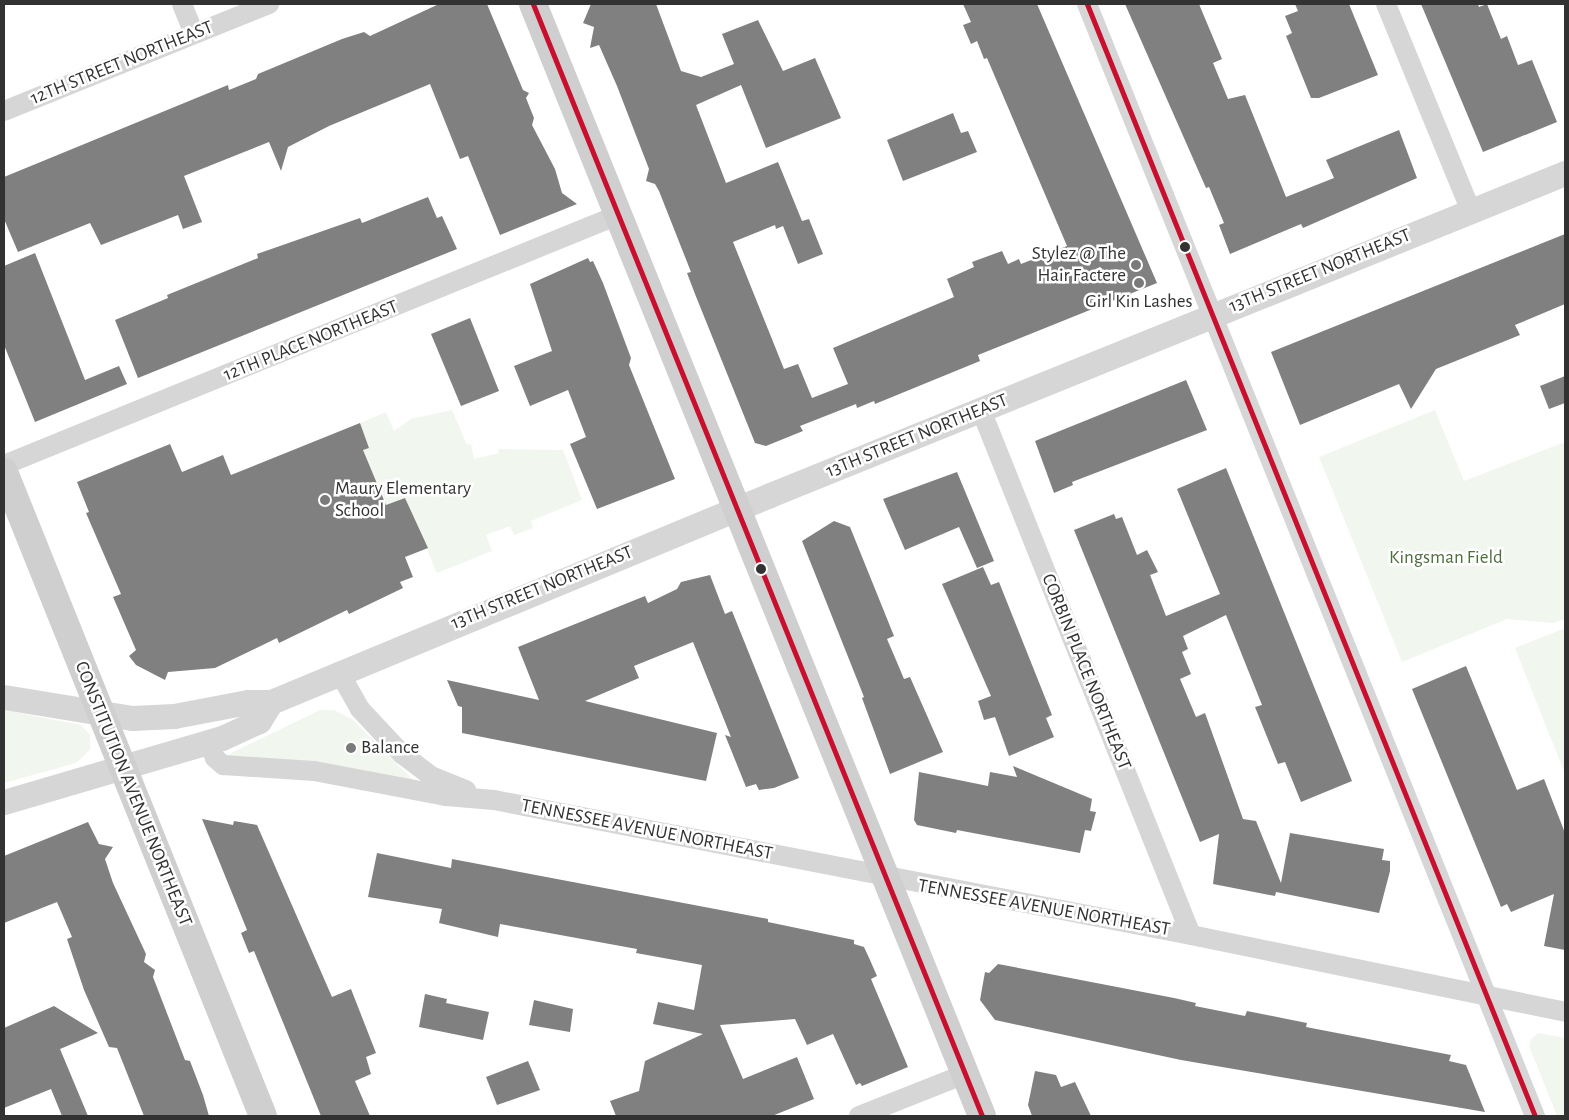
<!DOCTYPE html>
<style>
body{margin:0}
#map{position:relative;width:1569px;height:1120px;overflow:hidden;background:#fff;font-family:"Alegreya Sans",sans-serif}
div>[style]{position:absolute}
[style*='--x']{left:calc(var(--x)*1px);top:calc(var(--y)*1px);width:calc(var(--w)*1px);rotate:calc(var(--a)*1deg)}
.green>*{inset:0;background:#f1f6ee}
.building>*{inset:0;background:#808080}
.minor>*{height:20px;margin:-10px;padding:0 10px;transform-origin:10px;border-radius:10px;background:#d6d6d6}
.tertiary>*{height:25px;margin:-12.5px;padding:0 12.5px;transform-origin:12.5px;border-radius:12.5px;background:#d6d6d6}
.secondary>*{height:28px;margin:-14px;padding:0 14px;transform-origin:14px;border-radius:14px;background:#cfcfcf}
.bus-1>*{height:5px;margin:-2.5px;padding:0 2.5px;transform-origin:2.5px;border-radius:2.5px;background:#c8102e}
.dots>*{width:14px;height:14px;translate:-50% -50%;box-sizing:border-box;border:2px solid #fff;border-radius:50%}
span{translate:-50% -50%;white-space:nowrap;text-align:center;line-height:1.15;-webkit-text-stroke:5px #fff;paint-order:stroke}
.street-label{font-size:19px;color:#323232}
.poi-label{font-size:19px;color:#323232}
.right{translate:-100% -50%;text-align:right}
.left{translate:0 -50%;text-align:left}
.park-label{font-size:19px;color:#4e6f3d}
.frame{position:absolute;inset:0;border:5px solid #323232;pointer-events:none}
</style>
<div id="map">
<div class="green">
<i style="clip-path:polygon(452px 410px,467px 445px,471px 444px,474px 459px,499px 453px,498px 449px,563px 450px,582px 500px,531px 521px,533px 528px,514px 535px,510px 526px,486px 535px,492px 551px,437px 573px,405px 498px,386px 505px,363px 450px,369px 448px,360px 423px,386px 412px,394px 431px,411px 419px)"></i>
<i style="clip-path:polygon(1435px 410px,1464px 481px,1565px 442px,1565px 619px,1553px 623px,1507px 619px,1402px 662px,1319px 457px)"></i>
<i style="clip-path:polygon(1565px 628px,1565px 774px,1515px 648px)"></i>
<i style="clip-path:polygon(4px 710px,81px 725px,90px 735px,90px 750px,76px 763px,4px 783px)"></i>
<i style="clip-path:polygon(320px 710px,334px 710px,352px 719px,414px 781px,229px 757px,231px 753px)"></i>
<i style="clip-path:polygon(1538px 1033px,1565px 1038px,1565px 1116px,1557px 1116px,1529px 1046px,1531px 1039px)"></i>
</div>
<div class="building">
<i style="clip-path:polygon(439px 4px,487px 4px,523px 90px,529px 93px,526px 98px,534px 118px,532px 125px,555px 169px,562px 193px,577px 204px,500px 235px,468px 156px,460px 159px,430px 84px,329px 126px,288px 147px,281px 171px,269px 142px,184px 176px,202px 222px,183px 229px,178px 215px,101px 245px,90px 223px,18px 252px,4px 219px,4px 177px,228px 85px,229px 90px,256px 79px,258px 74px,342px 39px,364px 32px,370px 36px)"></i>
<i style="clip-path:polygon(591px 4px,656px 4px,681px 71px,701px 77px,734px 64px,722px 34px,758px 20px,783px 71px,815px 58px,841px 118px,766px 148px,741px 85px,696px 105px,726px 183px,778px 162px,802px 221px,809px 219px,823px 254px,798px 264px,783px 226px,776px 229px,775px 225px,733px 242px,784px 369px,798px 364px,812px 398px,848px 384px,833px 348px,954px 297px,947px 279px,974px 267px,972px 262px,1002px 251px,1008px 264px,1019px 259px,1021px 264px,1067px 246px,987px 58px,984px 59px,977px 41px,971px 44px,963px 25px,971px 22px,963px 4px,1037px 4px,1157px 283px,978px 355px,980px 361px,875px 404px,874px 401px,857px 408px,856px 404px,800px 426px,803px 431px,766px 446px,755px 443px,695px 294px,687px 273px,691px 272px,659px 191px,655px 184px,646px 181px,649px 169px,617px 86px,599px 45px,590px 48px,594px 27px,583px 23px)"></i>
<i style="clip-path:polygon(1125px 4px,1199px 4px,1222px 59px,1213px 63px,1228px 99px,1245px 95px,1286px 197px,1334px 178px,1326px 160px,1399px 130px,1417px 178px,1303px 228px,1301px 224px,1230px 254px,1219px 225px,1224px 223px,1209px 187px,1206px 188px)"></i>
<i style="clip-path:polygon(1295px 4px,1349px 4px,1378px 75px,1319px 98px,1311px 98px,1286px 36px,1292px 33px,1285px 16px,1298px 11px)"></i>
<i style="clip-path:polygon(1421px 4px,1478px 4px,1479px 7px,1487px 4px,1501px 39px,1507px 36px,1518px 65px,1532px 60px,1557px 122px,1483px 152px)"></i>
<i style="clip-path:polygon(953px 113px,961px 133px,968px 131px,977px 152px,903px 181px,887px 140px)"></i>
<i style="clip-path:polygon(428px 197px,437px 218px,442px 216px,457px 249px,138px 378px,115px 320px,168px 298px,167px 295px,258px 258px,257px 254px,360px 218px,362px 223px)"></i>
<i style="clip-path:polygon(1565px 234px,1565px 304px,1515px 325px,1520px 335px,1436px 369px,1411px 409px,1399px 384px,1300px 425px,1271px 352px)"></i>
<i style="clip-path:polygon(35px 253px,85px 380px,119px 366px,127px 384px,35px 422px,4px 345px,4px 266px)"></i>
<i style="clip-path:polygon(588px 258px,590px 262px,593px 261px,603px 283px,631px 358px,629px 365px,675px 479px,597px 509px,570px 444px,586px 437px,568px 390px,530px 406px,514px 366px,552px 351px,530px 284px)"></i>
<i style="clip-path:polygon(470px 318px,499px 391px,461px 406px,431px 334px)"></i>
<i style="clip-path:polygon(1565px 376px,1565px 403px,1549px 409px,1540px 386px)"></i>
<i style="clip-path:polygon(1186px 380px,1207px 430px,1072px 482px,1073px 485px,1054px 493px,1035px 441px)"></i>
<i style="clip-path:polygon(360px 423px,369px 448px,363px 450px,386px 505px,405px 498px,428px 548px,405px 557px,413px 577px,400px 582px,403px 588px,349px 614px,347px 610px,279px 643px,277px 638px,215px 668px,168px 672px,165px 680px,136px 665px,129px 656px,136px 650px,113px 597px,121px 594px,86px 513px,89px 512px,77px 482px,170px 444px,182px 472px,223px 455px,231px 475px)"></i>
<i style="clip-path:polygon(1226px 468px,1352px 781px,1301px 802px,1285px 762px,1278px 764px,1255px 707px,1262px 705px,1226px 615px,1183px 636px,1188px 649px,1182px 652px,1191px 674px,1180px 679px,1196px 717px,1205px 713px,1243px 819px,1256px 821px,1281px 883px,1290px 833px,1384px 849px,1382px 860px,1390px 861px,1390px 871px,1379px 913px,1276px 892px,1275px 896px,1213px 884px,1219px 834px,1200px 842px,1074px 530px,1114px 514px,1116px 519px,1122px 517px,1137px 555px,1147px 550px,1158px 572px,1150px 575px,1166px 616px,1220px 594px,1177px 489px)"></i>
<i style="clip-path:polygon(957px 472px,994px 561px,977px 568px,959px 527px,905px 550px,883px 499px)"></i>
<i style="clip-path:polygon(834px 521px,850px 527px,894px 636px,887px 639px,896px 660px,904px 679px,910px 677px,943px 752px,890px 774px,862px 698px,864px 697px,802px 541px)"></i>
<i style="clip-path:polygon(983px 567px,991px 585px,999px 582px,1052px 715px,1046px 718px,1054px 737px,1009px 756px,995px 717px,984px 720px,978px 701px,991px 696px,942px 584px)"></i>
<i style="clip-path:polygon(710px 575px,725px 614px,732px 611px,799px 778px,774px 788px,759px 790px,756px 784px,746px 787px,725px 735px,731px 737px,693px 642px,634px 666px,639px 678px,585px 701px,717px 733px,706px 781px,462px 733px,462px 707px,458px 706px,447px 680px,539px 700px,518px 647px,645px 596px,648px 603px,677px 589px,681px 582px)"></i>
<i style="clip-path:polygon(1466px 666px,1517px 790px,1544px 779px,1565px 833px,1565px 950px,1544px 946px,1554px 894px,1511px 912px,1507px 904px,1501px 907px,1412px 689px)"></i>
<i style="clip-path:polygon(1013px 766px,1092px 799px,1090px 811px,1096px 812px,1091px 831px,1085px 830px,1080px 853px,957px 830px,956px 833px,917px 825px,914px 820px,919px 772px,988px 786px,990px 772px,1017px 777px)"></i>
<i style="clip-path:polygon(202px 819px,233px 825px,234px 821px,257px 825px,332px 997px,351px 989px,376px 1053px,366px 1057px,371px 1074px,355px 1081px,370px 1116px,321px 1116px,254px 951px,249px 953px,241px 933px,247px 930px)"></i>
<i style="clip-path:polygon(88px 822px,99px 844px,113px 847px,105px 859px,113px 883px,146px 954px,144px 962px,155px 970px,153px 977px,185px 1060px,190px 1061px,203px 1095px,209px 1116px,144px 1116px,117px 1048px,109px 1047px,84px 990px,67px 939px,72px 937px,57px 902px,4px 923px,4px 856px)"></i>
<i style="clip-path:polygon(377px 853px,451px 868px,452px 859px,768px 919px,768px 922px,854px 940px,854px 944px,864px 947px,870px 960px,877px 976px,871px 979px,908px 1067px,862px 1086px,860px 1083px,856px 1085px,833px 1034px,807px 1045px,795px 1019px,720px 1025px,743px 1079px,797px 1057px,814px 1099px,772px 1116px,616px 1116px,610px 1101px,639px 1091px,645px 1061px,703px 1034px,653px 1024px,658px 1002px,694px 1010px,702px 965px,636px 953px,637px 949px,500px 924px,498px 937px,439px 923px,442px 909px,368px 897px)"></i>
<i style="clip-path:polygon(998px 964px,1174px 998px,1196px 1003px,1195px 1006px,1245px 1016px,1247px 1011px,1307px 1023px,1306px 1027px,1451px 1055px,1449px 1061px,1466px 1065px,1485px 1112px,1181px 1060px,995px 1020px,980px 1000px,985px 972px,989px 973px)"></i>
<i style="clip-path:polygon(425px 994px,447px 999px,446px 1003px,489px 1012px,483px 1040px,419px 1027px)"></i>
<i style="clip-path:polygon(534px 1000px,573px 1009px,570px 1032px,529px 1025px)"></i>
<i style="clip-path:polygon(54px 1006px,98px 1033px,60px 1049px,88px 1116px,62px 1116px,51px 1089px,4px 1108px,4px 1028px)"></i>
<i style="clip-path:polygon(528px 1061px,540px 1090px,497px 1105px,486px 1077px)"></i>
<i style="clip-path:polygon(1035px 1071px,1056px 1075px,1061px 1087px,1075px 1082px,1091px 1116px,1032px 1116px,1028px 1105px)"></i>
</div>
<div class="minor">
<i style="--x:182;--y:4;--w:31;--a:68"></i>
<i style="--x:1087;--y:4;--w:1199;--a:68.06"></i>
<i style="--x:1386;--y:4;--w:224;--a:67.7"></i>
<i style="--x:4;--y:111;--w:286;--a:-22"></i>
<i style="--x:981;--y:410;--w:565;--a:68.2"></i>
<i style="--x:4;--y:465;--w:663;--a:-22.15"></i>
<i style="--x:339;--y:672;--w:43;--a:60.4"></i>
<i style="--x:360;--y:709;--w:62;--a:47"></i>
<i style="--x:402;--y:754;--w:36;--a:37"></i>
<i style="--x:431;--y:776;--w:38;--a:22"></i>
<i style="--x:208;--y:742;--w:17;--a:66"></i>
<i style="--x:215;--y:758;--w:11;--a:41"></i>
<i style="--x:223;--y:765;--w:91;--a:3.8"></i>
<i style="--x:314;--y:771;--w:134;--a:10.7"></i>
<i style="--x:446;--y:796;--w:48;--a:4.8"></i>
<i style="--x:494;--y:800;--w:710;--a:10.96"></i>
<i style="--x:1191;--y:935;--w:382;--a:11.6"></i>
<i style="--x:859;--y:1116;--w:114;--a:-21.6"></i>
</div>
<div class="tertiary">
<i style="--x:4;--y:697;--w:130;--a:9.3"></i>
<i style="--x:132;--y:718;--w:42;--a:-2.7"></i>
<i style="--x:174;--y:716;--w:75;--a:-10.7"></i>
<i style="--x:248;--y:702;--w:23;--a:0"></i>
<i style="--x:271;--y:702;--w:540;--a:-22.53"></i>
<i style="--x:770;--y:495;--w:858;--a:-22.05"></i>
<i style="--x:4;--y:802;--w:227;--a:-16.4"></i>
<i style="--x:222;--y:738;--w:41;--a:-24.7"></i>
<i style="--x:259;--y:721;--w:22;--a:-58"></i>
</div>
<div class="secondary">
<i style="--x:533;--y:4;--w:1199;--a:68.01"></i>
<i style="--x:4;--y:472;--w:694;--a:68.09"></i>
</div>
<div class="bus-1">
<i style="--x:533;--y:4;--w:1199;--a:68.01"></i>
<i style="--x:1087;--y:4;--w:1199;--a:68.06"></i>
</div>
<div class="dots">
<i style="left:1185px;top:247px;background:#323232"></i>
<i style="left:1136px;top:265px;background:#7a7a7a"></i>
<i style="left:1139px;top:283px;background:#7a7a7a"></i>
<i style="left:325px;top:500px;background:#7a7a7a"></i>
<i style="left:761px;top:569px;background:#323232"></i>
<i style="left:351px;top:748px;background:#7a7a7a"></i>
</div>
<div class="street-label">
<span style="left:122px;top:63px;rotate:-22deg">12TH STREET NORTHEAST</span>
<span style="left:1320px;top:271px;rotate:-22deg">13TH STREET NORTHEAST</span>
<span style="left:311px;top:341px;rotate:-22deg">12TH PLACE NORTHEAST</span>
<span style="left:917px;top:436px;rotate:-22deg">13TH STREET NORTHEAST</span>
<span style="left:542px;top:588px;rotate:-22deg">13TH STREET NORTHEAST</span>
<span style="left:1086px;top:672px;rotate:68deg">CORBIN PLACE NORTHEAST</span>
<span style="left:133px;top:794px;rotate:68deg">CONSTITUTION AVENUE NORTHEAST</span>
<span style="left:647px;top:830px;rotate:11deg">TENNESSEE AVENUE NORTHEAST</span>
<span style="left:1044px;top:908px;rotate:10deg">TENNESSEE AVENUE NORTHEAST</span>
</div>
<div class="poi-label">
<span class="right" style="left:1126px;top:265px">Stylez @ The<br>Hair Factere</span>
<span style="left:1139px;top:302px">Girl Kin Lashes</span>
<span class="left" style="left:335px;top:500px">Maury Elementary<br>School</span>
<span class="left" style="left:361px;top:748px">Balance</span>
</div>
<div class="park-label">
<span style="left:1446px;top:558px">Kingsman Field</span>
</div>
<div class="frame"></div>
</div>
